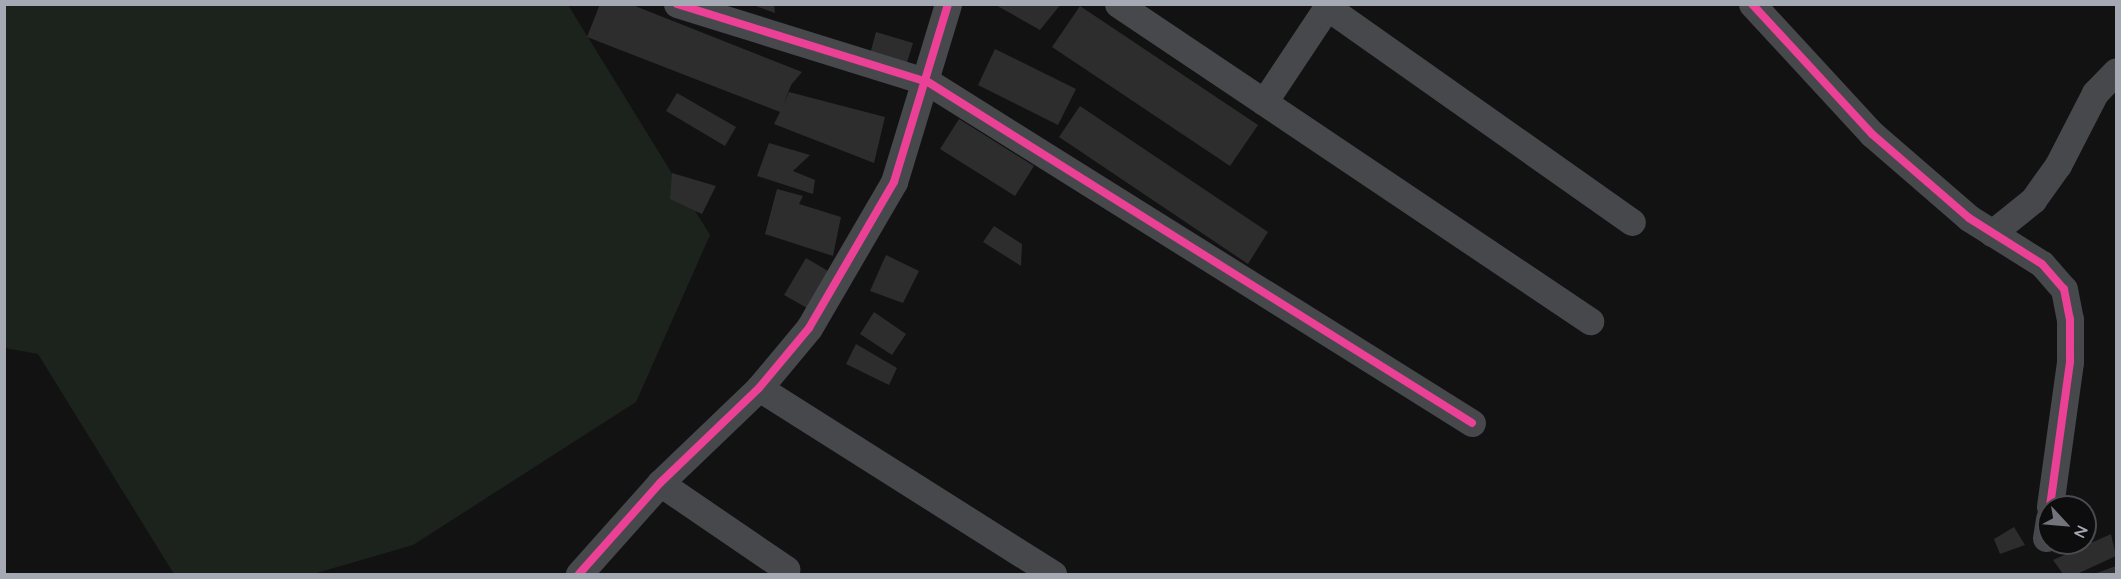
<!DOCTYPE html>
<style>
body{margin:0}
#map{position:relative;width:2121px;height:579px;overflow:hidden;background:#121213;font-family:Quicksand,sans-serif}
div>[style]{position:absolute}
[style*='--x']{left:calc(var(--x)*1px);top:calc(var(--y)*1px);width:calc(var(--w)*1px);rotate:calc(var(--a)*1deg)}
.green>*{inset:0;background:#1c231d}
.building>*{inset:0;background:#2d2d2e}
.minor>*{height:27px;margin:-13.5px;padding:0 13.5px;transform-origin:13.5px;border-radius:13.5px;background:#47484b}
.cycleway>*{height:8px;margin:-4px;padding:0 4px;transform-origin:4px;border-radius:4px;background:#ea4096}
span{translate:-50% -50%;white-space:nowrap;text-align:center;line-height:1.15;-webkit-text-stroke:4.5px #0d0d0e;paint-order:stroke}
.frame{position:absolute;inset:0;border:6px solid #a4a9b3;pointer-events:none}
.north{position:absolute;left:2037px;top:495px;width:60px;height:60px;box-sizing:border-box;background:#0d0d0e;border:2px solid #494b50;border-radius:50%;rotate:116deg;font-size:16px;font-weight:700;line-height:24px;text-align:center;color:#a4a9b3}
.north::after{content:'';display:block;margin:auto;width:21px;height:27px;background:#71747b;clip-path:polygon(50% 0,100% 100%,50% 72%,0 100%)}
</style>
<div id="map">
<div class="green">
<i style="clip-path:polygon(4px 5px,568px 5px,710px 235px,636px 402px,413px 545px,313px 574px,174px 574px,38px 354px,5px 348px)"></i>
</div>
<div class="building">
<i style="clip-path:polygon(600px 4px,630px 4px,802px 72px,791px 85px,783px 106px,789px 92px,885px 117px,874px 163px,774px 124px,780px 112px,587px 37px)"></i>
<i style="clip-path:polygon(774px 4px,775px 13px,753px 5px,753px 4px)"></i>
<i style="clip-path:polygon(994px 4px,1061px 4px,1040px 30px)"></i>
<i style="clip-path:polygon(1080px 6px,1258px 125px,1230px 166px,1052px 47px)"></i>
<i style="clip-path:polygon(876px 32px,913px 43px,905px 69px,869px 58px)"></i>
<i style="clip-path:polygon(995px 49px,1076px 89px,1058px 125px,978px 85px)"></i>
<i style="clip-path:polygon(677px 93px,736px 127px,725px 146px,666px 111px)"></i>
<i style="clip-path:polygon(1080px 106px,1268px 232px,1248px 264px,1059px 137px)"></i>
<i style="clip-path:polygon(959px 119px,1034px 166px,1015px 196px,940px 149px)"></i>
<i style="clip-path:polygon(769px 143px,810px 155px,793px 171px,815px 180px,813px 194px,757px 176px)"></i>
<i style="clip-path:polygon(672px 173px,716px 186px,702px 214px,670px 199px)"></i>
<i style="clip-path:polygon(777px 189px,803px 196px,799px 204px,841px 217px,833px 256px,765px 234px)"></i>
<i style="clip-path:polygon(994px 226px,1022px 244px,1021px 266px,983px 242px)"></i>
<i style="clip-path:polygon(886px 255px,919px 271px,903px 303px,870px 291px)"></i>
<i style="clip-path:polygon(806px 258px,828px 271px,807px 308px,784px 295px)"></i>
<i style="clip-path:polygon(874px 312px,906px 334px,892px 355px,860px 334px)"></i>
<i style="clip-path:polygon(856px 344px,897px 368px,889px 385px,846px 364px)"></i>
<i style="clip-path:polygon(2014px 527px,2025px 545px,2000px 554px,1994px 539px)"></i>
<i style="clip-path:polygon(2111px 534px,2116px 556px,2077px 574px,2063px 574px,2053px 560px)"></i>
<i style="clip-path:polygon(2116px 566px,2116px 574px,2094px 574px)"></i>
</div>
<div class="minor">
<i style="--x:677;--y:4;--w:263;--a:17.3"></i>
<i style="--x:928;--y:82;--w:642;--a:32.08"></i>
<i style="--x:1118;--y:4;--w:569;--a:33.89"></i>
<i style="--x:1752;--y:4;--w:177;--a:47.3"></i>
<i style="--x:1872;--y:134;--w:128;--a:40.9"></i>
<i style="--x:1969;--y:218;--w:86;--a:32.2"></i>
<i style="--x:2042;--y:264;--w:33;--a:49"></i>
<i style="--x:2064;--y:289;--w:31;--a:79"></i>
<i style="--x:2070;--y:319;--w:43;--a:90"></i>
<i style="--x:2070;--y:362;--w:146;--a:97.9"></i>
<i style="--x:1264;--y:102;--w:114;--a:-56.4"></i>
<i style="--x:1327;--y:7;--w:373;--a:35.2"></i>
<i style="--x:1992;--y:233;--w:53;--a:-38.8"></i>
<i style="--x:2033;--y:200;--w:43;--a:-54.5"></i>
<i style="--x:2058;--y:165;--w:81;--a:-62.8"></i>
<i style="--x:2095;--y:93;--w:30;--a:-46"></i>
<i style="--x:759;--y:388;--w:348;--a:32.3"></i>
<i style="--x:660;--y:483;--w:153;--a:34.3"></i>
<i style="--x:2046;--y:538;--w:20;--a:-81"></i>
<i style="--x:579;--y:574;--w:122;--a:-48.3"></i>
<i style="--x:660;--y:483;--w:137;--a:-43.8"></i>
<i style="--x:759;--y:388;--w:78;--a:-50.2"></i>
<i style="--x:809;--y:328;--w:169;--a:-59.8"></i>
<i style="--x:894;--y:182;--w:186;--a:-73.1"></i>
</div>
<div class="cycleway">
<i style="--x:677;--y:4;--w:263;--a:17.3"></i>
<i style="--x:928;--y:82;--w:642;--a:32.08"></i>
<i style="--x:1752;--y:4;--w:177;--a:47.3"></i>
<i style="--x:1872;--y:134;--w:128;--a:40.9"></i>
<i style="--x:1969;--y:218;--w:86;--a:32.2"></i>
<i style="--x:2042;--y:264;--w:33;--a:49"></i>
<i style="--x:2064;--y:289;--w:31;--a:79"></i>
<i style="--x:2070;--y:319;--w:43;--a:90"></i>
<i style="--x:2070;--y:362;--w:146;--a:97.9"></i>
<i style="--x:579;--y:574;--w:122;--a:-48.3"></i>
<i style="--x:660;--y:483;--w:137;--a:-43.8"></i>
<i style="--x:759;--y:388;--w:78;--a:-50.2"></i>
<i style="--x:809;--y:328;--w:169;--a:-59.8"></i>
<i style="--x:894;--y:182;--w:186;--a:-73.1"></i>
</div>
<div class="frame"></div>
<div class="north">N</div>
</div>
